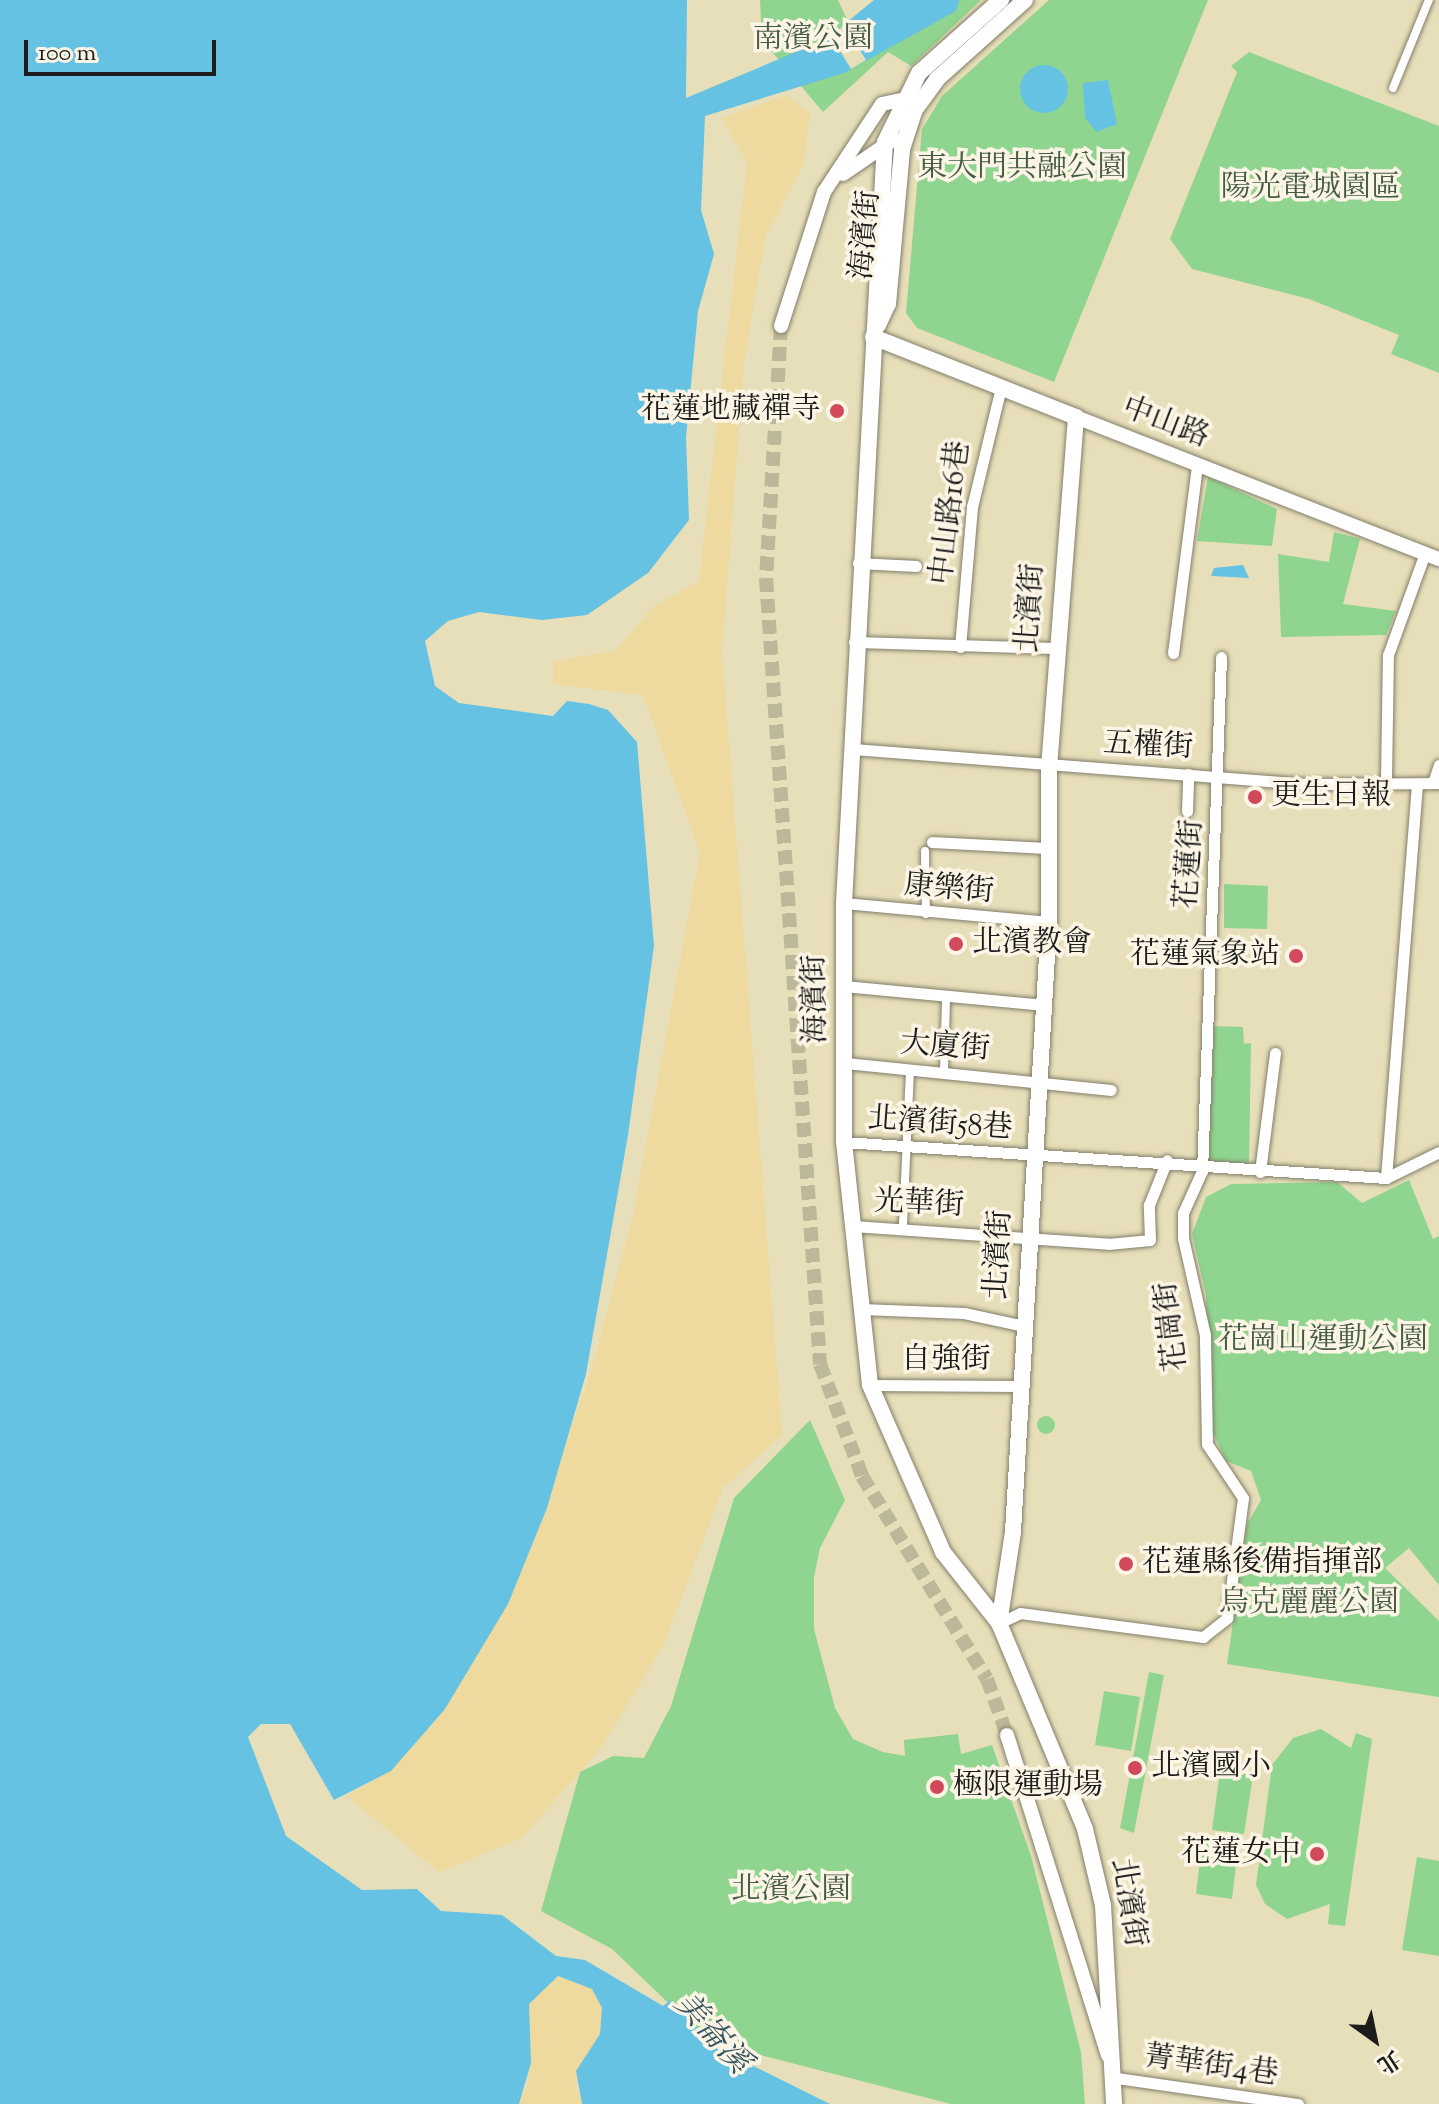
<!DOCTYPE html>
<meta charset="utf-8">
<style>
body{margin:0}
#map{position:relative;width:1439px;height:2104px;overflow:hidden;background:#e7dfb9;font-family:"Sorts Mill Goudy","Noto Serif TC",serif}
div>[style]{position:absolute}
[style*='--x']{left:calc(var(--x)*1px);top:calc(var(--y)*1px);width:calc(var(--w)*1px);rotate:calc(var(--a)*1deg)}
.green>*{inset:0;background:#8fd58f}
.round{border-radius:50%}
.sand>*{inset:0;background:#eeda9e}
.water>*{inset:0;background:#65c2e3}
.pier>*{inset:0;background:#e7dfb9}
.tertiary-tunnel>*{height:14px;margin-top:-7px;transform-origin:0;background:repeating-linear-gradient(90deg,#beb89a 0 14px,transparent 0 21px)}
.roads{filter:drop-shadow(0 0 2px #827e6a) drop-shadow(0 0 2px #827e6a)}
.pedestrian>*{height:8px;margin:-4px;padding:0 4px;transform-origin:4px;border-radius:4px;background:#fff}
.minor>*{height:11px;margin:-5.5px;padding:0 5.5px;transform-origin:5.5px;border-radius:5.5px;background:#fff}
.tertiary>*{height:14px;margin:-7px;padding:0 7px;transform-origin:7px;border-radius:7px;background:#fff}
.secondary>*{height:16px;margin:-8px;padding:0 8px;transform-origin:8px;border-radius:8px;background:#fff}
.dots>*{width:22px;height:22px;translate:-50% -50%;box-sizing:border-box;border:4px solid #fcf5e5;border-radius:50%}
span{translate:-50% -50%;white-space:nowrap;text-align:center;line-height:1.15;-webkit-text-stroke:7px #fcf5e5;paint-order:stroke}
.park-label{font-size:30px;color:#445d44}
.street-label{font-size:30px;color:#1c1c1c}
.poi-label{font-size:30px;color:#1c1c1c}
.right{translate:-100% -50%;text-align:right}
.left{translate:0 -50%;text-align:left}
.water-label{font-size:32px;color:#365662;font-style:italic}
.north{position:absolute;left:1335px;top:2000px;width:80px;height:80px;-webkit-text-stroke:6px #fcf5e5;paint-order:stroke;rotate:147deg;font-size:22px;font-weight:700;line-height:32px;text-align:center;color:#1c1c1c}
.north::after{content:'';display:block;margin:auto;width:28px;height:36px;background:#1c1c1c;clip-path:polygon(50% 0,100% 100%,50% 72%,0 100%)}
.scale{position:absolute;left:24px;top:40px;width:192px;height:36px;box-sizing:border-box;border:4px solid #1c1c1c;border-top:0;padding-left:10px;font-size:24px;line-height:28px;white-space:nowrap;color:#1c1c1c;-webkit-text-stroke:6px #fcf5e5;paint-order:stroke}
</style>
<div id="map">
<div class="green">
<i style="clip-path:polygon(760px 0,838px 0,849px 24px,879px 0,981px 0,911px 66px,888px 52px,823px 112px,762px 40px)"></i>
<i style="clip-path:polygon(1049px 0,1208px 0,1054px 382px,917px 328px,906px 313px,922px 129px,942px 96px)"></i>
<i style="clip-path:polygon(1249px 52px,1439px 126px,1439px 373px,1391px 354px,1399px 335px,1309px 299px,1192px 269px,1170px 239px,1237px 72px,1231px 66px)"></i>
<i style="clip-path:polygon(1208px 477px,1277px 509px,1272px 546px,1197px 541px)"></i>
<i style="clip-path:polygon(1334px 532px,1360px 539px,1343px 604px,1396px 611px,1386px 635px,1281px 637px,1278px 554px,1329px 562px)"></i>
<i style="clip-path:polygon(1224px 884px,1268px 886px,1267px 929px,1224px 928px)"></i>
<i style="clip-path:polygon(1213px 1026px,1243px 1027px,1244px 1044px,1251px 1043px,1249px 1165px,1208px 1165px)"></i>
<i style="clip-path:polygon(1409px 1180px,1433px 1239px,1439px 1236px,1439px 1585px,1409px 1548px,1385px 1568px,1439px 1621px,1439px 1697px,1227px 1664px,1247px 1524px,1261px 1500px,1251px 1471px,1226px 1461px,1211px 1428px,1206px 1295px,1192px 1234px,1206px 1197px,1231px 1184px,1337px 1182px,1362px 1203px)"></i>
<i class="round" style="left:1037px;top:1416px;width:18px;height:18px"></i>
<i style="clip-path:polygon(810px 1420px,845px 1500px,820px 1548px,814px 1577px,814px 1629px,835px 1708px,853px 1739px,883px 1752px,905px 1756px,904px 1740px,958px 1734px,961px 1754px,992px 1745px,1031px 1856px,1081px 2052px,1085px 2104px,951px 2104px,709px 2042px,612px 1949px,541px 1911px,580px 1772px,613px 1756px,644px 1758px,671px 1706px,734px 1498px)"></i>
<i style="clip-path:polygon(1149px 1672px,1164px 1675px,1134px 1833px,1120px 1828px)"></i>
<i style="clip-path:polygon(1104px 1691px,1140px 1697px,1131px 1751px,1095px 1745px)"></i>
<i style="clip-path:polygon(1321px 1729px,1351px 1748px,1356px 1733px,1372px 1739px,1345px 1926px,1328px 1924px,1330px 1904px,1287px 1919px,1265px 1904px,1256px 1885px,1272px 1765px,1293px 1738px)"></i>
<i style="clip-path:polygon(1220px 1771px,1253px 1775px,1244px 1834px,1212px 1830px)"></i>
<i style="clip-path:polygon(1203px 1835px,1239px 1839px,1232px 1899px,1196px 1894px)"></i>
<i style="clip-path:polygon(1417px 1857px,1439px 1861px,1439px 1956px,1402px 1950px)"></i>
</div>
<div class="sand">
<i style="clip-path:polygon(786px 95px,810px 114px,804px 163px,765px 238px,744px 362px,722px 652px,782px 1435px,723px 1488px,664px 1644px,601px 1748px,522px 1838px,439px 1872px,347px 1796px,391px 1770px,508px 1604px,590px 1375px,633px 1215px,700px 853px,643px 695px,553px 684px,553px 662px,616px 650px,652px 608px,699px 581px,747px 163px,722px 118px)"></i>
<i style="clip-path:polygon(558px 1976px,592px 1989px,602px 2008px,604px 2025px,575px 2084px,582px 2104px,519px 2104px,529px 2082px,529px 2004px)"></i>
</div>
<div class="water">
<i style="clip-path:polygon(0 0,687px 0,686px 98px,825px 40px,874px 0,959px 0,956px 11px,844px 73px,705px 116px,701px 210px,714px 254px,698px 311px,686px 437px,689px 520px,648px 573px,587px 615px,542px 620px,479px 612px,448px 621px,425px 641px,435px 686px,459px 703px,553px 716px,567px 701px,589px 704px,608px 710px,637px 742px,654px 946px,628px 1135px,586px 1374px,547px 1508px,508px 1604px,445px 1709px,391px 1771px,334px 1800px,290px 1724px,261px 1724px,248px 1737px,286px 1836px,362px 1890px,417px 1889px,441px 1911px,502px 1915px,556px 1956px,585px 1960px,663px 2006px,671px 2000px,713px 2046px,830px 2104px,582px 2104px,576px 2071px,600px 2034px,602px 2008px,592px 1989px,558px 1976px,529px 2004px,531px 2063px,519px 2104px,0 2104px)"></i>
<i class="round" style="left:1020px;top:65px;width:48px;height:48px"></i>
<i style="clip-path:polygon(1108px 80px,1117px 124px,1097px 132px,1085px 118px,1083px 83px)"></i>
<i style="clip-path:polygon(1243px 565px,1249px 578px,1211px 576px,1214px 568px)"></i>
</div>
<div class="pier">
<i style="clip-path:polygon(844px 25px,866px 60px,851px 69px,831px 36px)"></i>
</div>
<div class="tertiary-tunnel">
<i style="--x:781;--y:326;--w:252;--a:93.4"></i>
<i style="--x:766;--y:578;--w:788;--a:86.07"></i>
<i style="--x:820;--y:1364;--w:120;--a:69.4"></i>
<i style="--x:862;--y:1476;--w:238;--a:58.4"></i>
<i style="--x:987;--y:1679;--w:59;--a:70.3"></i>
</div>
<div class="roads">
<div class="pedestrian">
<i style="--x:1393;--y:88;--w:95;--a:-67.8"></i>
<i style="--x:925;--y:851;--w:63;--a:89.1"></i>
<i style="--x:944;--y:1071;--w:73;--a:-88.4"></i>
<i style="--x:903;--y:1225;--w:155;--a:-87.4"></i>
</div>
<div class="minor">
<i style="--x:858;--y:563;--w:58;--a:3"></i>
<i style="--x:854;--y:642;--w:203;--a:1.7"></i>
<i style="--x:960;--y:647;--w:141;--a:-85.1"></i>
<i style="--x:972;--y:507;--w:123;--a:-76.4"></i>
<i style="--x:1173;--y:653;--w:189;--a:-82.7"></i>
<i style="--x:853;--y:749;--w:455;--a:4.4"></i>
<i style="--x:1307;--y:784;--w:132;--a:-0.4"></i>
<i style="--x:1386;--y:779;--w:124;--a:-89.1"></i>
<i style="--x:1388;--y:655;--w:109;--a:-70.1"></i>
<i style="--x:1433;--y:783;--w:19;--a:-72"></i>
<i style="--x:1187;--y:811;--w:37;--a:-88"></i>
<i style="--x:932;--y:842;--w:114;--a:3"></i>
<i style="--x:844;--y:903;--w:206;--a:5.3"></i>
<i style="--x:844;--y:986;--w:201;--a:5.4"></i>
<i style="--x:846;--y:1063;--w:266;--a:5.8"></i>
<i style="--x:844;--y:1142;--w:543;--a:3.8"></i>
<i style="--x:1260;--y:1172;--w:120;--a:-82.8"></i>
<i style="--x:1386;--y:1178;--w:395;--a:-85.5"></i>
<i style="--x:1386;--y:1178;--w:59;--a:-26.1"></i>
<i style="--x:853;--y:1226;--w:256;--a:4"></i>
<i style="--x:1108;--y:1244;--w:42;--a:-5.4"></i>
<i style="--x:1150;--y:1240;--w:35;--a:-92"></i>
<i style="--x:1149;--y:1205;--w:48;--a:-68.2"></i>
<i style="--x:861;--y:1309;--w:103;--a:2.2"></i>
<i style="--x:964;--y:1313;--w:61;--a:12.2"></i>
<i style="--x:870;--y:1385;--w:151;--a:0.4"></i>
<i style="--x:999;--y:1623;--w:23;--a:-25"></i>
<i style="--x:1020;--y:1613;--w:185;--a:7.5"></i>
<i style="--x:1203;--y:1637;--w:31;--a:-38"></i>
<i style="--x:1227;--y:1618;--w:121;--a:-82.4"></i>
<i style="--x:1243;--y:1498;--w:65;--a:-123.7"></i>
<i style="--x:1207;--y:1444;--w:109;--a:-91.1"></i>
<i style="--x:1205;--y:1335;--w:99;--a:-102.8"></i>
<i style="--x:1183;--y:1238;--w:25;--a:-90"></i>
<i style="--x:1183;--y:1213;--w:46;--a:-65.7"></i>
<i style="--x:1202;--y:1171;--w:514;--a:-87.88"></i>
<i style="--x:1117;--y:2078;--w:183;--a:8.2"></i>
</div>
<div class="tertiary">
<i style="--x:843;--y:174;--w:62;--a:-34.5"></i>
<i style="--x:781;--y:326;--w:141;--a:-72.2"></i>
<i style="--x:824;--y:192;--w:105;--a:-56.6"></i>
<i style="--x:882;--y:104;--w:19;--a:-12"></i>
<i style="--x:1076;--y:417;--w:390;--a:21.4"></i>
<i style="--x:1007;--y:1735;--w:336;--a:72.5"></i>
</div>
<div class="secondary">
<i style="--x:878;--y:325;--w:23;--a:-65"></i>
<i style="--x:888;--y:304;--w:156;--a:-84.8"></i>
<i style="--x:902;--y:149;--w:40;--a:-72"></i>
<i style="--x:914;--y:111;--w:39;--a:-54"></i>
<i style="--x:937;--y:79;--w:118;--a:-41.9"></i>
<i style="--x:873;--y:337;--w:218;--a:21.5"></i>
<i style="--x:1076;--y:417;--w:349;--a:94.4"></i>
<i style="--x:1049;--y:765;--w:157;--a:90"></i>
<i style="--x:1049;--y:922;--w:611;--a:93.38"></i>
<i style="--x:1013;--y:1532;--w:92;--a:98.7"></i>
<i style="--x:999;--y:1623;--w:223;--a:67.3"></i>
<i style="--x:1085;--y:1829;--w:78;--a:76.7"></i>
<i style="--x:1103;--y:1905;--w:199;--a:86.8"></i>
<i style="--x:999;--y:1623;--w:90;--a:-128.3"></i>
<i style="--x:943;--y:1552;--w:182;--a:-113.6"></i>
<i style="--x:870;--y:1385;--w:244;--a:-96.1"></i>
<i style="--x:844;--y:1142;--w:239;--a:-90"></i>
<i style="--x:844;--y:903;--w:762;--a:-86.92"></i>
<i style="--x:885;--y:142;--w:77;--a:-63.8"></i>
<i style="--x:919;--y:73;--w:110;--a:-41.7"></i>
</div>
</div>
<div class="dots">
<i style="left:837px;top:411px;background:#d1495b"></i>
<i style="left:1255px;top:797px;background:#d1495b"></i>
<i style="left:956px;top:944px;background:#d1495b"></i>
<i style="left:1296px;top:956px;background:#d1495b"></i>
<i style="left:1126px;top:1564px;background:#d1495b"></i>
<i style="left:1135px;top:1768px;background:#d1495b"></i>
<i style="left:937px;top:1787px;background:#d1495b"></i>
<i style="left:1317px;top:1854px;background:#d1495b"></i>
</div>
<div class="park-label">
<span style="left:813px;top:40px">南濱公園</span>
<span style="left:1022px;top:169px">東大門共融公園</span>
<span style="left:1311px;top:189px">陽光電城園區</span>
<span style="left:1323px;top:1341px">花崗山運動公園</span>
<span style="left:1309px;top:1604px">烏克麗麗公園</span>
<span style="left:791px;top:1891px">北濱公園</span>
</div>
<div class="street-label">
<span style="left:867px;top:235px;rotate:-85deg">海濱街</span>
<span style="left:1165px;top:424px;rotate:21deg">中山路</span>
<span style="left:952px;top:513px;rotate:-83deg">中山路16巷</span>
<span style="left:1032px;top:608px;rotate:-86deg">北濱街</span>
<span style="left:1148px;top:747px;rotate:3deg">五權街</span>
<span style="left:1191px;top:864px;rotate:-86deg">花蓮街</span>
<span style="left:949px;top:890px;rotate:5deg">康樂街</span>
<span style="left:817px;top:999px;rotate:-91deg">海濱街</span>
<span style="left:945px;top:1048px;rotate:4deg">大廈街</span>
<span style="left:940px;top:1125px;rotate:4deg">北濱街58巷</span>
<span style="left:919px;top:1205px;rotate:3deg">光華街</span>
<span style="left:1000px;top:1255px;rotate:-87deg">北濱街</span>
<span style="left:1173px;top:1326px;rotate:-97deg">花崗街</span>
<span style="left:946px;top:1361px">自強街</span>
<span style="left:1127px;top:1903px;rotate:81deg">北濱街</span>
<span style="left:1211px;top:2067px;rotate:8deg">菁華街4巷</span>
</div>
<div class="poi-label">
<span class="right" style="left:821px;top:411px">花蓮地藏禪寺</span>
<span class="left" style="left:1271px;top:797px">更生日報</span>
<span class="left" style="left:972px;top:944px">北濱教會</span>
<span class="right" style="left:1280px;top:956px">花蓮氣象站</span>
<span class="left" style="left:1142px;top:1564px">花蓮縣後備指揮部</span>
<span class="left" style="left:1151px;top:1768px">北濱國小</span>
<span class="left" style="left:953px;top:1787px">極限運動場</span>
<span class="right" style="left:1301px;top:1854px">花蓮女中</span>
</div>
<div class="water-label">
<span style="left:711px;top:2034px;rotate:48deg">美崙溪</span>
</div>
<div class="north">北</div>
<div class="scale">100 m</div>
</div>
